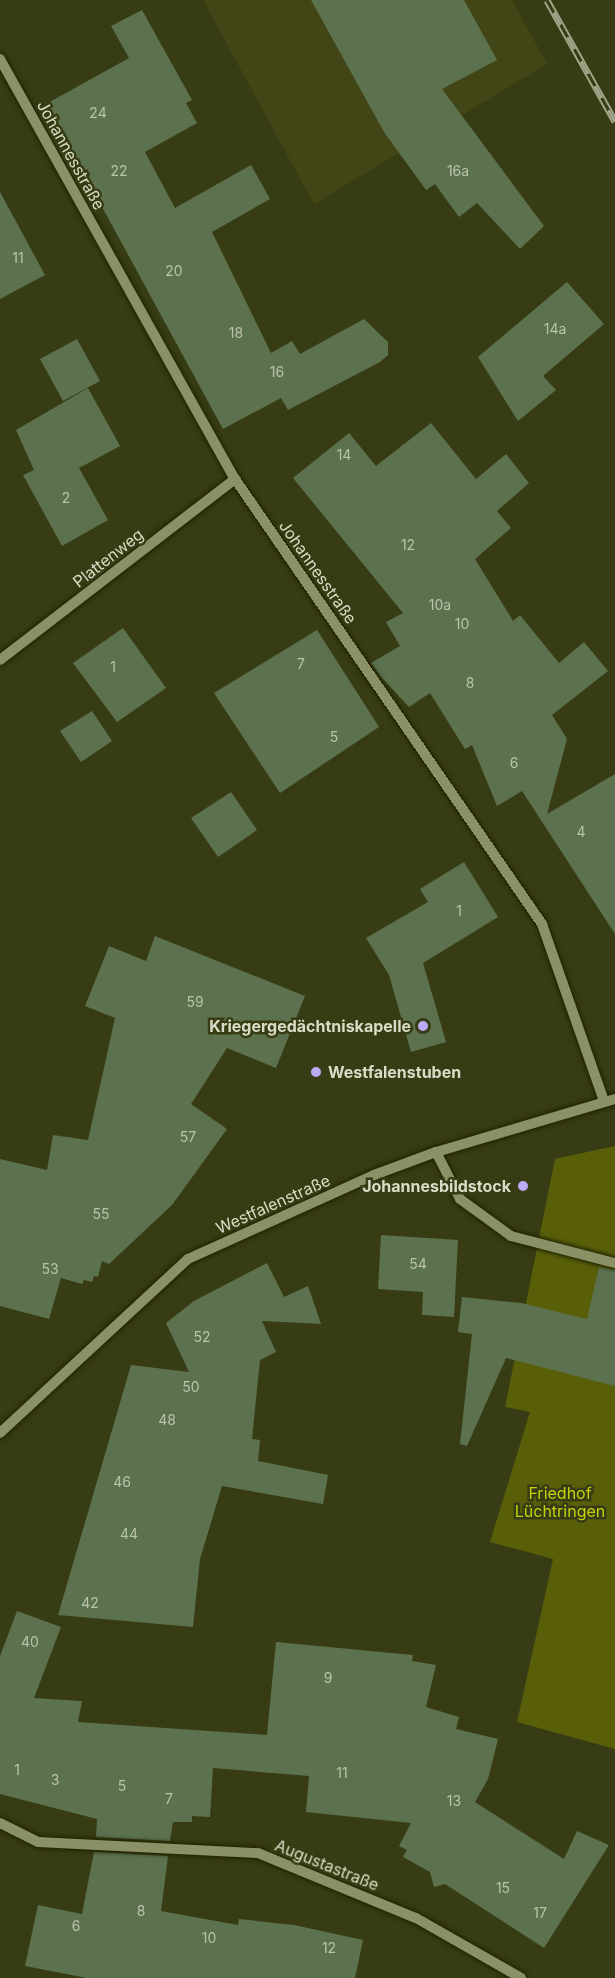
<!DOCTYPE html>
<meta charset="utf-8">
<style>
body{margin:0}
#map{position:relative;width:615px;height:1978px;overflow:hidden;background:#383c14;font-family:Inter,sans-serif}
div>[style]{position:absolute}
[style*='--x']{left:calc(var(--x)*1px);top:calc(var(--y)*1px);width:calc(var(--w)*1px);rotate:calc(var(--a)*1deg)}
.built>*{inset:0;background:#424616}
.green>*{inset:0;background:#595f09}
.building>*{inset:0;background:#5c724f}
.roads{filter:drop-shadow(0 0 2px #1f2200) drop-shadow(0 0 2px #1f2200)}
.minor>*{height:10px;margin:-5px;padding:0 5px;transform-origin:5px;border-radius:5px;background:#8b9167}
.rail>*{height:7px;margin-top:-3.5px;transform-origin:0;background:repeating-linear-gradient(90deg,#383c14 0 14px,#a0a488 0 28px);box-sizing:border-box;border-block:2px solid #a0a488}
.dots>*{width:16px;height:16px;translate:-50% -50%;box-sizing:border-box;border:3px solid #383c14;border-radius:50%}
span{translate:-50% -50%;white-space:nowrap;text-align:center;line-height:1.15;-webkit-text-stroke:5px #383c14;paint-order:stroke}
.number-label{font-size:14px;color:#bac2a9}
.number-label span{-webkit-text-stroke-width:0}
.street-label{font-size:16px;color:#d9ddc7}
.poi-label{font-size:16px;color:#d9ddc7;font-weight:700}
.right{translate:-100% -50%;text-align:right}
.left{translate:0 -50%;text-align:left}
.park-label{font-size:16px;color:#c4d10c}
</style>
<div id="map">
<div class="built">
<i style="clip-path:polygon(203px 0,512px 0,547px 64px,314px 204px)"></i>
</div>
<div class="green">
<i style="clip-path:polygon(615px 1146px,615px 1749px,517px 1722px,553px 1559px,490px 1542px,530px 1412px,505px 1407px,555px 1159px)"></i>
</div>
<div class="building">
<i style="clip-path:polygon(311px 0,464px 0,497px 60px,442px 89px,544px 226px,520px 249px,477px 203px,459px 217px,435px 184px,426px 190px,384px 132px)"></i>
<i style="clip-path:polygon(142px 10px,192px 100px,186px 103px,197px 123px,145px 152px,175px 208px,251px 165px,270px 199px,212px 232px,271px 353px,292px 341px,300px 354px,364px 319px,388px 342px,388px 355px,380px 362px,288px 410px,281px 398px,223px 429px,46px 104px,129px 58px,111px 26px)"></i>
<i style="clip-path:polygon(0 192px,45px 275px,0 299px)"></i>
<i style="clip-path:polygon(567px 282px,604px 324px,543px 376px,556px 390px,518px 421px,478px 357px)"></i>
<i style="clip-path:polygon(77px 339px,100px 381px,63px 401px,40px 359px)"></i>
<i style="clip-path:polygon(88px 388px,120px 446px,79px 468px,108px 520px,62px 546px,23px 475px,34px 470px,16px 430px)"></i>
<i style="clip-path:polygon(431px 423px,476px 479px,506px 454px,529px 483px,497px 511px,511px 528px,475px 559px,513px 621px,520px 615px,559px 663px,584px 642px,608px 671px,552px 715px,567px 739px,547px 814px,615px 774px,615px 934px,522px 791px,497px 806px,472px 745px,465px 749px,430px 693px,409px 707px,381px 677px,371px 663px,400px 646px,386px 622px,403px 613px,293px 478px,349px 433px,376px 466px)"></i>
<i style="clip-path:polygon(123px 628px,166px 688px,117px 722px,73px 663px)"></i>
<i style="clip-path:polygon(317px 630px,379px 727px,280px 793px,214px 693px)"></i>
<i style="clip-path:polygon(92px 711px,112px 741px,81px 762px,60px 731px)"></i>
<i style="clip-path:polygon(231px 792px,257px 830px,218px 857px,191px 818px)"></i>
<i style="clip-path:polygon(464px 862px,498px 917px,423px 963px,446px 1042px,411px 1052px,389px 975px,366px 938px,428px 902px,420px 889px)"></i>
<i style="clip-path:polygon(155px 936px,305px 996px,276px 1068px,227px 1048px,191px 1104px,227px 1129px,172px 1205px,109px 1264px,102px 1261px,98px 1277px,94px 1276px,92px 1282px,84px 1280px,82px 1284px,61px 1278px,49px 1319px,0 1306px,0 1159px,47px 1170px,53px 1135px,88px 1140px,115px 1018px,85px 1006px,109px 946px,146px 961px)"></i>
<i style="clip-path:polygon(381px 1235px,458px 1240px,454px 1317px,422px 1315px,423px 1292px,378px 1289px)"></i>
<i style="clip-path:polygon(267px 1263px,284px 1297px,308px 1286px,321px 1324px,262px 1321px,276px 1352px,260px 1360px,252px 1439px,260px 1440px,258px 1461px,328px 1475px,323px 1504px,222px 1486px,200px 1559px,193px 1627px,58px 1615px,131px 1365px,189px 1372px,166px 1323px,194px 1301px)"></i>
<i style="clip-path:polygon(599px 1267px,615px 1270px,615px 1386px,506px 1358px,467px 1446px,460px 1444px,472px 1334px,458px 1332px,462px 1297px,521px 1303px,587px 1319px)"></i>
<i style="clip-path:polygon(17px 1611px,61px 1627px,34px 1698px,82px 1701px,78px 1722px,267px 1735px,276px 1642px,413px 1655px,412px 1661px,436px 1665px,426px 1707px,459px 1717px,456px 1729px,498px 1739px,488px 1779px,475px 1802px,564px 1859px,577px 1831px,609px 1845px,544px 1948px,445px 1884px,434px 1887px,430px 1872px,403px 1857px,407px 1850px,399px 1846px,411px 1823px,306px 1812px,309px 1776px,213px 1768px,210px 1817px,192px 1816px,192px 1822px,173px 1822px,170px 1841px,96px 1837px,97px 1819px,0 1794px,0 1656px)"></i>
<i style="clip-path:polygon(94px 1852px,168px 1856px,161px 1911px,238px 1925px,239px 1919px,294px 1925px,363px 1940px,355px 1978px,87px 1978px,25px 1966px,38px 1905px,82px 1914px)"></i>
</div>
<div class="roads">
<div class="minor">
<i style="--x:0;--y:59;--w:481;--a:60.8"></i>
<i style="--x:235;--y:479;--w:541;--a:55.4"></i>
<i style="--x:542;--y:924;--w:188;--a:70.7"></i>
<i style="--x:0;--y:660;--w:297;--a:-37.6"></i>
<i style="--x:436;--y:1152;--w:53;--a:62.9"></i>
<i style="--x:460;--y:1199;--w:63;--a:36"></i>
<i style="--x:511;--y:1236;--w:107;--a:14.6"></i>
<i style="--x:0;--y:1433;--w:256;--a:-42.8"></i>
<i style="--x:188;--y:1259;--w:204;--a:-24.3"></i>
<i style="--x:374;--y:1175;--w:66;--a:-20.4"></i>
<i style="--x:436;--y:1152;--w:187;--a:-16.5"></i>
<i style="--x:0;--y:1823;--w:42;--a:26.6"></i>
<i style="--x:38;--y:1842;--w:220;--a:2.9"></i>
<i style="--x:258;--y:1853;--w:171;--a:22.4"></i>
<i style="--x:416;--y:1918;--w:121;--a:29.7"></i>
</div>
</div>
<div class="rail">
<i style="--x:547;--y:0;--w:139;--a:60.7"></i>
</div>
<div class="dots">
<i style="left:423px;top:1026px;background:#bbaaf6"></i>
<i style="left:316px;top:1072px;background:#bbaaf6"></i>
<i style="left:523px;top:1186px;background:#bbaaf6"></i>
</div>
<div class="number-label">
<span style="left:98px;top:113px">24</span>
<span style="left:119px;top:171px">22</span>
<span style="left:458px;top:171px">16a</span>
<span style="left:18px;top:258px">11</span>
<span style="left:174px;top:271px">20</span>
<span style="left:555px;top:329px">14a</span>
<span style="left:236px;top:333px">18</span>
<span style="left:277px;top:372px">16</span>
<span style="left:344px;top:455px">14</span>
<span style="left:66px;top:498px">2</span>
<span style="left:408px;top:545px">12</span>
<span style="left:440px;top:605px">10a</span>
<span style="left:462px;top:624px">10</span>
<span style="left:301px;top:664px">7</span>
<span style="left:113px;top:667px">1</span>
<span style="left:470px;top:683px">8</span>
<span style="left:334px;top:737px">5</span>
<span style="left:514px;top:763px">6</span>
<span style="left:581px;top:832px">4</span>
<span style="left:459px;top:911px">1</span>
<span style="left:195px;top:1002px">59</span>
<span style="left:188px;top:1137px">57</span>
<span style="left:101px;top:1214px">55</span>
<span style="left:418px;top:1264px">54</span>
<span style="left:50px;top:1269px">53</span>
<span style="left:202px;top:1337px">52</span>
<span style="left:191px;top:1387px">50</span>
<span style="left:167px;top:1420px">48</span>
<span style="left:122px;top:1482px">46</span>
<span style="left:129px;top:1534px">44</span>
<span style="left:90px;top:1603px">42</span>
<span style="left:30px;top:1642px">40</span>
<span style="left:328px;top:1678px">9</span>
<span style="left:17px;top:1770px">1</span>
<span style="left:342px;top:1773px">11</span>
<span style="left:55px;top:1780px">3</span>
<span style="left:122px;top:1786px">5</span>
<span style="left:169px;top:1799px">7</span>
<span style="left:454px;top:1801px">13</span>
<span style="left:503px;top:1888px">15</span>
<span style="left:141px;top:1911px">8</span>
<span style="left:540px;top:1913px">17</span>
<span style="left:76px;top:1926px">6</span>
<span style="left:209px;top:1938px">10</span>
<span style="left:329px;top:1948px">12</span>
</div>
<div class="street-label">
<span style="left:71px;top:155px;rotate:61deg">Johannesstraße</span>
<span style="left:108px;top:558px;rotate:-38deg">Plattenweg</span>
<span style="left:318px;top:572px;rotate:55deg">Johannesstraße</span>
<span style="left:273px;top:1204px;rotate:-24deg">Westfalenstraße</span>
<span style="left:327px;top:1865px;rotate:22deg">Augustastraße</span>
</div>
<div class="poi-label">
<span class="right" style="left:411px;top:1026px">Kriegergedächtniskapelle</span>
<span class="left" style="left:328px;top:1072px">Westfalenstuben</span>
<span class="right" style="left:511px;top:1186px">Johannesbildstock</span>
</div>
<div class="park-label">
<span style="left:560px;top:1502px">Friedhof<br>Lüchtringen</span>
</div>
</div>
